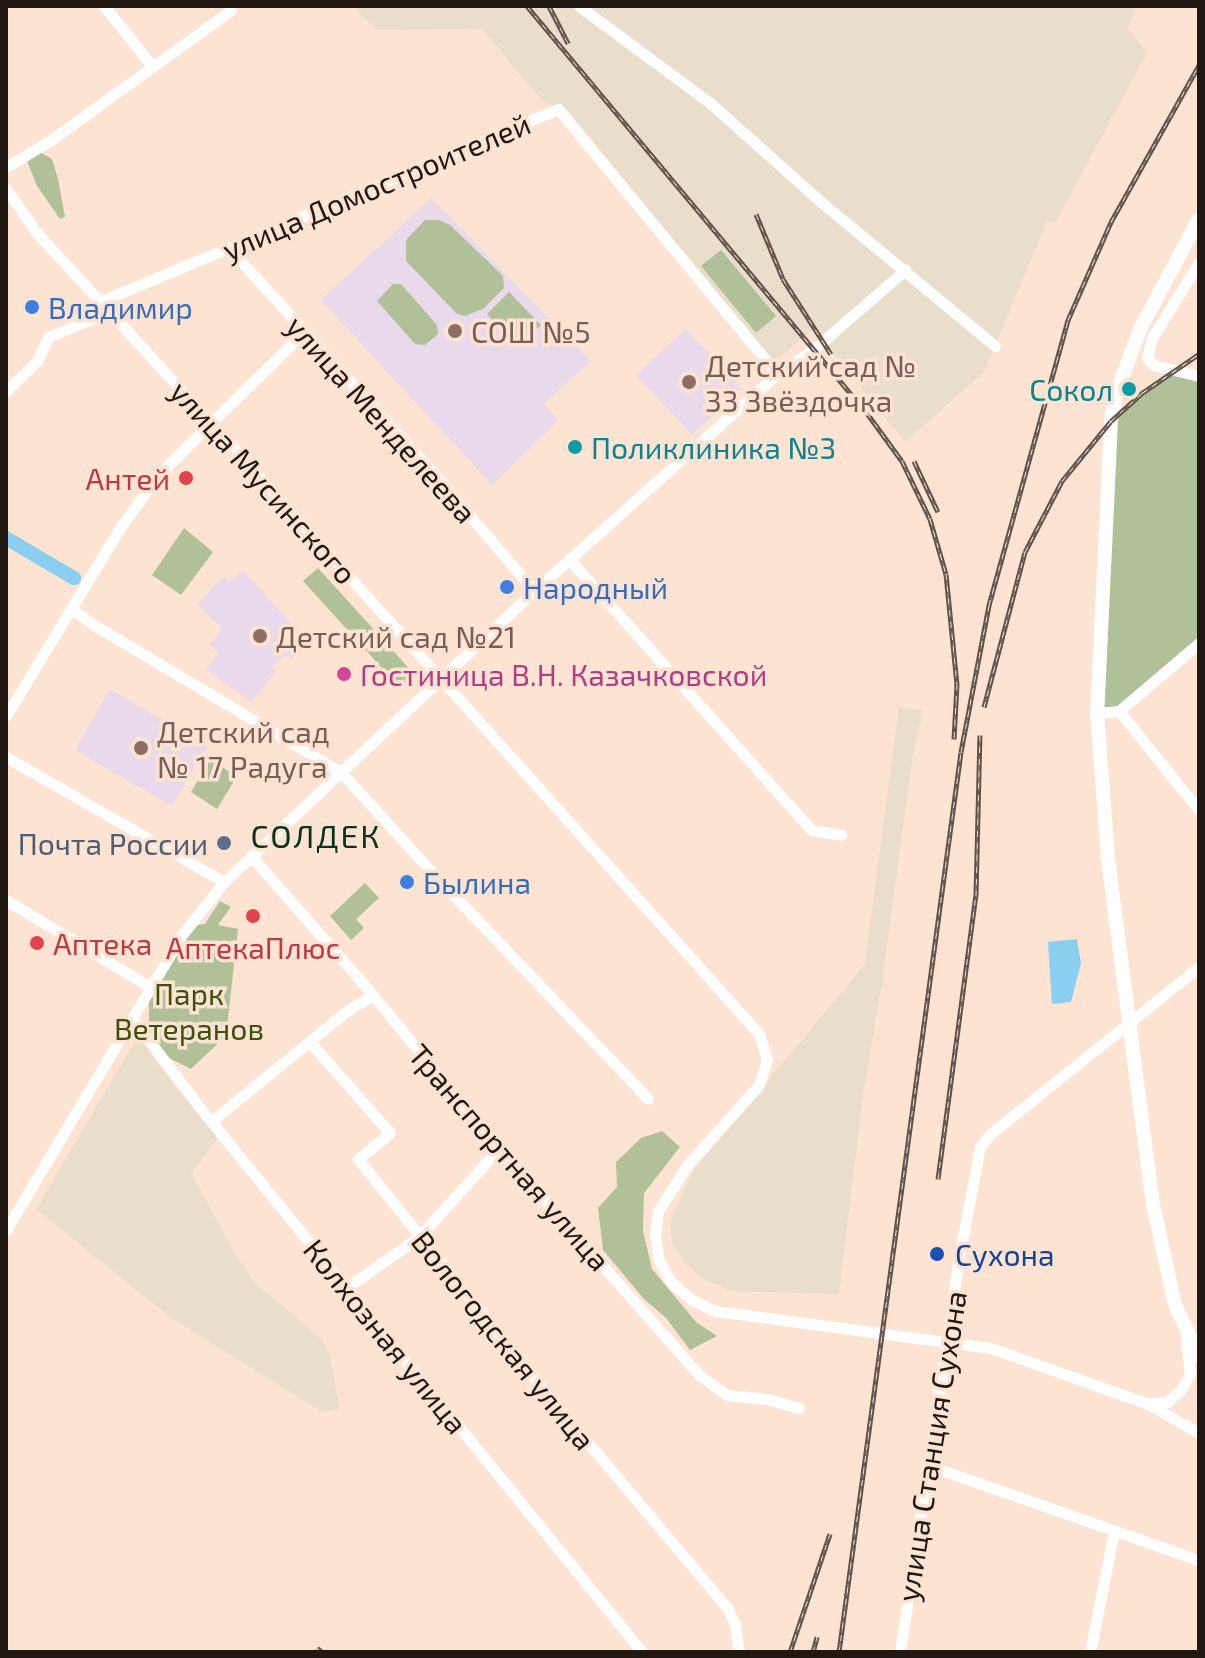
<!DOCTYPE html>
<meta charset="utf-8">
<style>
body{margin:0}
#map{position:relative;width:1205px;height:1658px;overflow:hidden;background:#fde3d2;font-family:"Exo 2",sans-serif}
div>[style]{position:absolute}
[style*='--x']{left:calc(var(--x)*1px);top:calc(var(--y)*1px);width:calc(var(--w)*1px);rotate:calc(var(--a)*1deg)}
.industrial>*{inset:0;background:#e8dec9}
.education>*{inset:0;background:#e8d9eb}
.green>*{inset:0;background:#b0c098}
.water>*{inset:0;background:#8acef0}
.river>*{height:14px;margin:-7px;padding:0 7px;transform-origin:7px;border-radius:7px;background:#8acef0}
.minor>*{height:11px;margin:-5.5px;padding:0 5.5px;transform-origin:5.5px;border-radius:5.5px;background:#fff}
.major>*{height:14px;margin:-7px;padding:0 7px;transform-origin:7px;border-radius:7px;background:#fff}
.rail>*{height:5px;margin-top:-2.5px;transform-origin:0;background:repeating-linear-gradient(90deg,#fde3d2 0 6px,#605249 0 12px);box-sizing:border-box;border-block:2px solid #605249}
.dots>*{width:22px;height:22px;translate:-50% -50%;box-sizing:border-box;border:4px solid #fde3d2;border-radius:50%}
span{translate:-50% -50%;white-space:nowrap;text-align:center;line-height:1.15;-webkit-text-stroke:7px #fde3d2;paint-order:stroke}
.street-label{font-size:30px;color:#211812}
.shop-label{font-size:30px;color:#366cbe}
.left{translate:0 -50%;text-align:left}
.education-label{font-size:30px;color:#785e54}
.culture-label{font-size:30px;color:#0d838f}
.right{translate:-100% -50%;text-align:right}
.health-label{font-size:30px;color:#be3a42}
.hotel-label{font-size:30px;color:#b23c85}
.service-label{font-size:30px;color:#4e5e75}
.park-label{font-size:30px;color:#3c5010}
.transit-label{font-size:30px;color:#164399}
.neighbourhood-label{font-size:32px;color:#0b321b;letter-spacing:2px}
.frame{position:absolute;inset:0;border:8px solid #211812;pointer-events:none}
</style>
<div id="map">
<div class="industrial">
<i style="clip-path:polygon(352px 6px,1136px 6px,1128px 28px,1147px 53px,1055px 223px,1047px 221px,984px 372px,905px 442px,813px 329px,774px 362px,565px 107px,544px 103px,482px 29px,377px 30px)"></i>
<i style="clip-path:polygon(899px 707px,923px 710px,913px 754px,881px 989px,863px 1094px,839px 1294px,730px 1291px,703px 1279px,685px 1263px,672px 1243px,670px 1221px,694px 1170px,865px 964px)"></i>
<i style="clip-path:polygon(138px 1036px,178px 1091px,222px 1134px,191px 1173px,235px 1254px,255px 1283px,323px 1340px,331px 1359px,339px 1409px,322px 1412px,170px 1317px,36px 1209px)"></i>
</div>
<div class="education">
<i style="clip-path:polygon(431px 198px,591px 361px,544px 404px,558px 420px,492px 485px,321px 300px)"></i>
<i style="clip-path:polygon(686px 329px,742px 389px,692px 435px,636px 375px)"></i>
<i style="clip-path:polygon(243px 570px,309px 643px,291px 660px,285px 655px,272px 667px,276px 672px,251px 702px,206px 670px,219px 653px,210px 644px,222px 629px,197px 604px,225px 576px,230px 582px)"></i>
<i style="clip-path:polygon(110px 689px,207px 746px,172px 806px,75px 750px)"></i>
</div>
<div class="green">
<i style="clip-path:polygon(40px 152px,52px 159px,58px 179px,65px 217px,60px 219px,37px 186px,29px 166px,26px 157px)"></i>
<i style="clip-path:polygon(425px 220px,439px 220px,450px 225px,503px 276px,504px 288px,483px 309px,465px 316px,457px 314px,406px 261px,406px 240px)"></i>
<i style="clip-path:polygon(721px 250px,776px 316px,756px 333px,701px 266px)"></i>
<i style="clip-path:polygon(393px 284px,401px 284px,437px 325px,438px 334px,425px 345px,415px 344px,377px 301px)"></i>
<i style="clip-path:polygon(509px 292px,541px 325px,518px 346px,487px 314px)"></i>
<i style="clip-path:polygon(1172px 371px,1199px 376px,1199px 643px,1119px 711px,1097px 713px,1111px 421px)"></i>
<i style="clip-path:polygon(184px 528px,213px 552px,181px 595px,152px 575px)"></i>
<i style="clip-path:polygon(318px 568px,415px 675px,400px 688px,303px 581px)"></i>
<i style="clip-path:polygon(210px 760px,237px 776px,217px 809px,191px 792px)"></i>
<i style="clip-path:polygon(365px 883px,379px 898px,356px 919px,364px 928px,351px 940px,330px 916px)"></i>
<i style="clip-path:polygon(220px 901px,231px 907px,218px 925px,238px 929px,226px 1036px,191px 1069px,161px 1054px,149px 1038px,149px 999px,192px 926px,205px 924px)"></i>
<i style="clip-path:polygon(662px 1131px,680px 1147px,644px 1193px,643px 1231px,652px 1269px,696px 1322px,717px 1336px,690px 1350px,667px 1319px,644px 1299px,603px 1250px,598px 1208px,617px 1187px,616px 1162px,641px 1138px)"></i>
</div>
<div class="water">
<i style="clip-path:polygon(1077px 939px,1081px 963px,1071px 1002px,1052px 1004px,1048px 942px)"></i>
</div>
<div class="river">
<i style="--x:6;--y:538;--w:79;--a:30.5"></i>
</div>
<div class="minor">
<i style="--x:104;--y:6;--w:78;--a:51.2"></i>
<i style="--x:579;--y:6;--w:163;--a:36.5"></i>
<i style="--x:710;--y:103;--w:149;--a:41.7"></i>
<i style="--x:821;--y:202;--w:226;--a:39.6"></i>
<i style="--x:6;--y:167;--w:52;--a:-31"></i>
<i style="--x:51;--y:140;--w:222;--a:-35.8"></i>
<i style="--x:6;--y:189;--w:54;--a:54.8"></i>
<i style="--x:37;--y:233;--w:255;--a:47.4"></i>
<i style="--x:210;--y:421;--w:823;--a:48.15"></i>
<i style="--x:759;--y:1034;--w:27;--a:73"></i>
<i style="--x:767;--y:1060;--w:26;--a:108"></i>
<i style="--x:759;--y:1085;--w:106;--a:131.9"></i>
<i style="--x:688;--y:1164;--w:56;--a:122.6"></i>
<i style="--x:658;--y:1211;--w:23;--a:97"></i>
<i style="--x:655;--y:1234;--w:27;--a:82"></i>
<i style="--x:659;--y:1261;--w:24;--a:60"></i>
<i style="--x:671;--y:1282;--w:28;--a:41"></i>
<i style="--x:692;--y:1300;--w:26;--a:25"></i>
<i style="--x:716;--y:1311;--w:277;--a:7.7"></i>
<i style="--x:991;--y:1348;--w:167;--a:19.6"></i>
<i style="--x:1148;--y:1404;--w:59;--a:29.6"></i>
<i style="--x:229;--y:248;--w:320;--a:47.8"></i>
<i style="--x:444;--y:485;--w:139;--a:49.7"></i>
<i style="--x:1199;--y:262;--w:89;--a:121.7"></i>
<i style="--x:1152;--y:338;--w:20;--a:105"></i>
<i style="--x:1147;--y:357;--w:10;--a:53"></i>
<i style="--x:1153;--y:365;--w:47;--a:13.4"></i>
<i style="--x:99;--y:302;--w:498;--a:-22.8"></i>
<i style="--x:558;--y:109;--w:344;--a:50.4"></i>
<i style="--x:6;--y:391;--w:43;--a:-44.1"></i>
<i style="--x:37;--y:361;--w:26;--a:-65"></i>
<i style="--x:48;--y:337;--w:66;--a:-22.3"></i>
<i style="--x:570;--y:560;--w:362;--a:48.2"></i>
<i style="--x:811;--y:830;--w:31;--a:9"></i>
<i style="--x:72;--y:609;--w:27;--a:36"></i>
<i style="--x:94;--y:625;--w:287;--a:30.8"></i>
<i style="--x:341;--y:772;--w:147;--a:47.8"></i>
<i style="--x:440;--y:881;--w:301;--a:46.3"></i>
<i style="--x:1119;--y:711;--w:127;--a:51.1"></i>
<i style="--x:1097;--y:713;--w:22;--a:-5"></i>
<i style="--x:1119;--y:711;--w:105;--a:-40.4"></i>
<i style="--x:6;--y:716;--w:220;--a:-58.8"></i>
<i style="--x:120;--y:528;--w:67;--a:-54.2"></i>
<i style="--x:159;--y:474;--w:203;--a:-44.4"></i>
<i style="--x:6;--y:757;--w:251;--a:29.8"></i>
<i style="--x:251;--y:856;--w:174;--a:48.7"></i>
<i style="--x:366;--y:987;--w:209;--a:50.4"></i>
<i style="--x:499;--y:1148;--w:304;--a:48.6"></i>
<i style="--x:700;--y:1376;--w:33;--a:35"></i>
<i style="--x:727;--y:1395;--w:40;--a:5.7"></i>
<i style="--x:767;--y:1399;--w:33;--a:16"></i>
<i style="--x:6;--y:900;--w:168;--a:31.1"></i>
<i style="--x:132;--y:1018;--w:114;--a:52.8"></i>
<i style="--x:201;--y:1109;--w:700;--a:50.92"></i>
<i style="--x:310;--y:1042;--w:121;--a:48.7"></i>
<i style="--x:390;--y:1133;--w:41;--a:140.9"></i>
<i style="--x:358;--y:1159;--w:311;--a:51.1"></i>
<i style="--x:553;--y:1401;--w:272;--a:49.9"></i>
<i style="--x:728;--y:1609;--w:17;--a:66"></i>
<i style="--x:735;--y:1625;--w:27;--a:82"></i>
<i style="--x:213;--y:1120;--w:169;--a:-39.2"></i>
<i style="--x:344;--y:1013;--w:34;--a:-32"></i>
<i style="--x:6;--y:1230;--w:342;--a:-59.2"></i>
<i style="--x:181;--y:936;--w:69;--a:-51.5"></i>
<i style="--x:224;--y:882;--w:425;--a:-43.2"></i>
<i style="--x:534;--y:591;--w:326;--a:-41.8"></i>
<i style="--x:777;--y:374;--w:45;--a:-34"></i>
<i style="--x:814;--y:349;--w:121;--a:-41"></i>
<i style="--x:346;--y:1288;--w:89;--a:-34.9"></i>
<i style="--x:419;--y:1237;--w:120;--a:-48"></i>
<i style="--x:1148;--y:1404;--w:19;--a:-6"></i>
<i style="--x:1167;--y:1402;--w:18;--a:-41"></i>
<i style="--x:1181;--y:1390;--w:19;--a:-62"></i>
<i style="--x:1190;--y:1373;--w:34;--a:-97"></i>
<i style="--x:930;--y:1466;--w:285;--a:19.3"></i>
<i style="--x:900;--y:1652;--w:404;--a:-81.5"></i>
<i style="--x:960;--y:1252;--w:107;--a:-79.2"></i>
<i style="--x:980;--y:1147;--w:15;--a:-53"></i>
<i style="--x:989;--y:1135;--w:269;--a:-38.7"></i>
<i style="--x:1090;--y:1652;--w:123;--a:-78.8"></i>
</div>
<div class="major">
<i style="--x:1199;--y:219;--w:123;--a:118.2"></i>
<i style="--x:1141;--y:327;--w:71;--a:110.7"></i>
<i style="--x:1116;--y:393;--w:28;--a:100"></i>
<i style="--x:1111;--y:421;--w:292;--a:92.7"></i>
<i style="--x:1097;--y:713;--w:146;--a:85.7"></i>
<i style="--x:1108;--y:859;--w:348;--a:82.6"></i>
<i style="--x:1153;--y:1204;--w:103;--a:77.7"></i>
<i style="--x:1175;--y:1305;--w:56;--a:64.8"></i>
</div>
<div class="rail">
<i style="--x:527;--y:6;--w:530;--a:50.13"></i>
<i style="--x:867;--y:413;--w:59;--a:53.9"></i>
<i style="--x:902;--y:461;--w:64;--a:64.2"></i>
<i style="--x:930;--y:519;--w:57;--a:73.8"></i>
<i style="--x:946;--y:574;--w:111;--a:84.3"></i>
<i style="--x:957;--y:684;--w:55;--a:93.1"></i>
<i style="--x:549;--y:6;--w:42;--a:62.8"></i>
<i style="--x:756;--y:214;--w:70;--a:67.4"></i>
<i style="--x:783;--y:279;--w:89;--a:57.4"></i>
<i style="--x:914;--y:461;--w:56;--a:64.8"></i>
<i style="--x:984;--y:707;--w:160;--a:-75.2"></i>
<i style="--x:1025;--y:552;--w:80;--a:-62.5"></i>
<i style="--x:1062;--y:481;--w:77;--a:-50.8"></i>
<i style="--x:1111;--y:421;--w:42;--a:-42.1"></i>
<i style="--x:1142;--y:393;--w:69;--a:-34.4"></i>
<i style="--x:938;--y:1179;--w:286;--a:-82.4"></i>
<i style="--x:976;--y:896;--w:161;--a:-88.6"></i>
<i style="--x:317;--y:1648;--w:6;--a:39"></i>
<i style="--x:790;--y:1652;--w:125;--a:-71.3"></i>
<i style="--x:813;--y:1652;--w:16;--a:-75"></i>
<i style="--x:839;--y:1652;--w:908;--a:-82.28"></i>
<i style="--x:961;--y:752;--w:150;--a:-79.2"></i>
<i style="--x:989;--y:605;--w:296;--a:-74.5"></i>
<i style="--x:1068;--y:320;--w:107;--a:-66.3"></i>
<i style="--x:1111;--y:222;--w:180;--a:-60.7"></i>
</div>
<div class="dots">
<i style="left:32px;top:307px;background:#3f7fe0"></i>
<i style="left:455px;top:331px;background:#8d6e63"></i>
<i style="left:689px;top:382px;background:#8d6e63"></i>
<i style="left:1129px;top:389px;background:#0f9aa8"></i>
<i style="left:575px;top:447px;background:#0f9aa8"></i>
<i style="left:186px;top:478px;background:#e0444e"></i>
<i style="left:507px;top:587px;background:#3f7fe0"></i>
<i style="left:260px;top:636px;background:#8d6e63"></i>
<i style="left:344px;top:674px;background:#d1479c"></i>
<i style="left:141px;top:748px;background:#8d6e63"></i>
<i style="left:224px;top:843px;background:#5c6f8a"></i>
<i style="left:407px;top:882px;background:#3f7fe0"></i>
<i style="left:253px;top:916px;background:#e0444e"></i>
<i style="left:37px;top:943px;background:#e0444e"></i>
<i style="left:937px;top:1254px;background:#1a4fb4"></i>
</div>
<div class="street-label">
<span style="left:376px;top:186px;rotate:-23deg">улица Домостроителей</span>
<span style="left:382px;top:419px;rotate:48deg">улица Менделеева</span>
<span style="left:264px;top:482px;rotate:48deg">улица Мусинского</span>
<span style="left:510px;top:1157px;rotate:49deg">Транспортная улица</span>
<span style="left:386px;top:1336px;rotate:51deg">Колхозная улица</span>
<span style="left:504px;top:1340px;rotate:51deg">Вологодская улица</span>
<span style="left:931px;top:1446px;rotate:-81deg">улица Станция Сухона</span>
</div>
<div class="shop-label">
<span class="left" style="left:48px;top:307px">Владимир</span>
<span class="left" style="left:523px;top:587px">Народный</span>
<span class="left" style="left:423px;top:882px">Былина</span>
</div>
<div class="education-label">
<span class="left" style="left:471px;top:331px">СОШ №5</span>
<span class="left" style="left:705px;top:382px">Детский сад №<br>33 Звёздочка</span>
<span class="left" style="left:276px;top:636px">Детский сад №21</span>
<span class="left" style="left:157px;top:748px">Детский сад<br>№ 17 Радуга</span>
</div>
<div class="culture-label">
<span class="right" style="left:1113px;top:389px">Сокол</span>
<span class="left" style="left:591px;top:447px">Поликлиника №3</span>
</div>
<div class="health-label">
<span class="right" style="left:170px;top:478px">Антей</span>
<span class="left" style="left:53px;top:943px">Аптека</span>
<span style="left:253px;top:947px">АптекаПлюс</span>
</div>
<div class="hotel-label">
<span class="left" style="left:360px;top:674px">Гостиница В.Н. Казачковской</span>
</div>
<div class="service-label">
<span class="right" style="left:208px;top:843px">Почта России</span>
</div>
<div class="park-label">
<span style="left:189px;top:1010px">Парк<br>Ветеранов</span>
</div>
<div class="transit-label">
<span class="left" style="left:955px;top:1254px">Сухона</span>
</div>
<div class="neighbourhood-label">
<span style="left:316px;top:835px">СОЛДЕК</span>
</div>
<div class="frame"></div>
</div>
